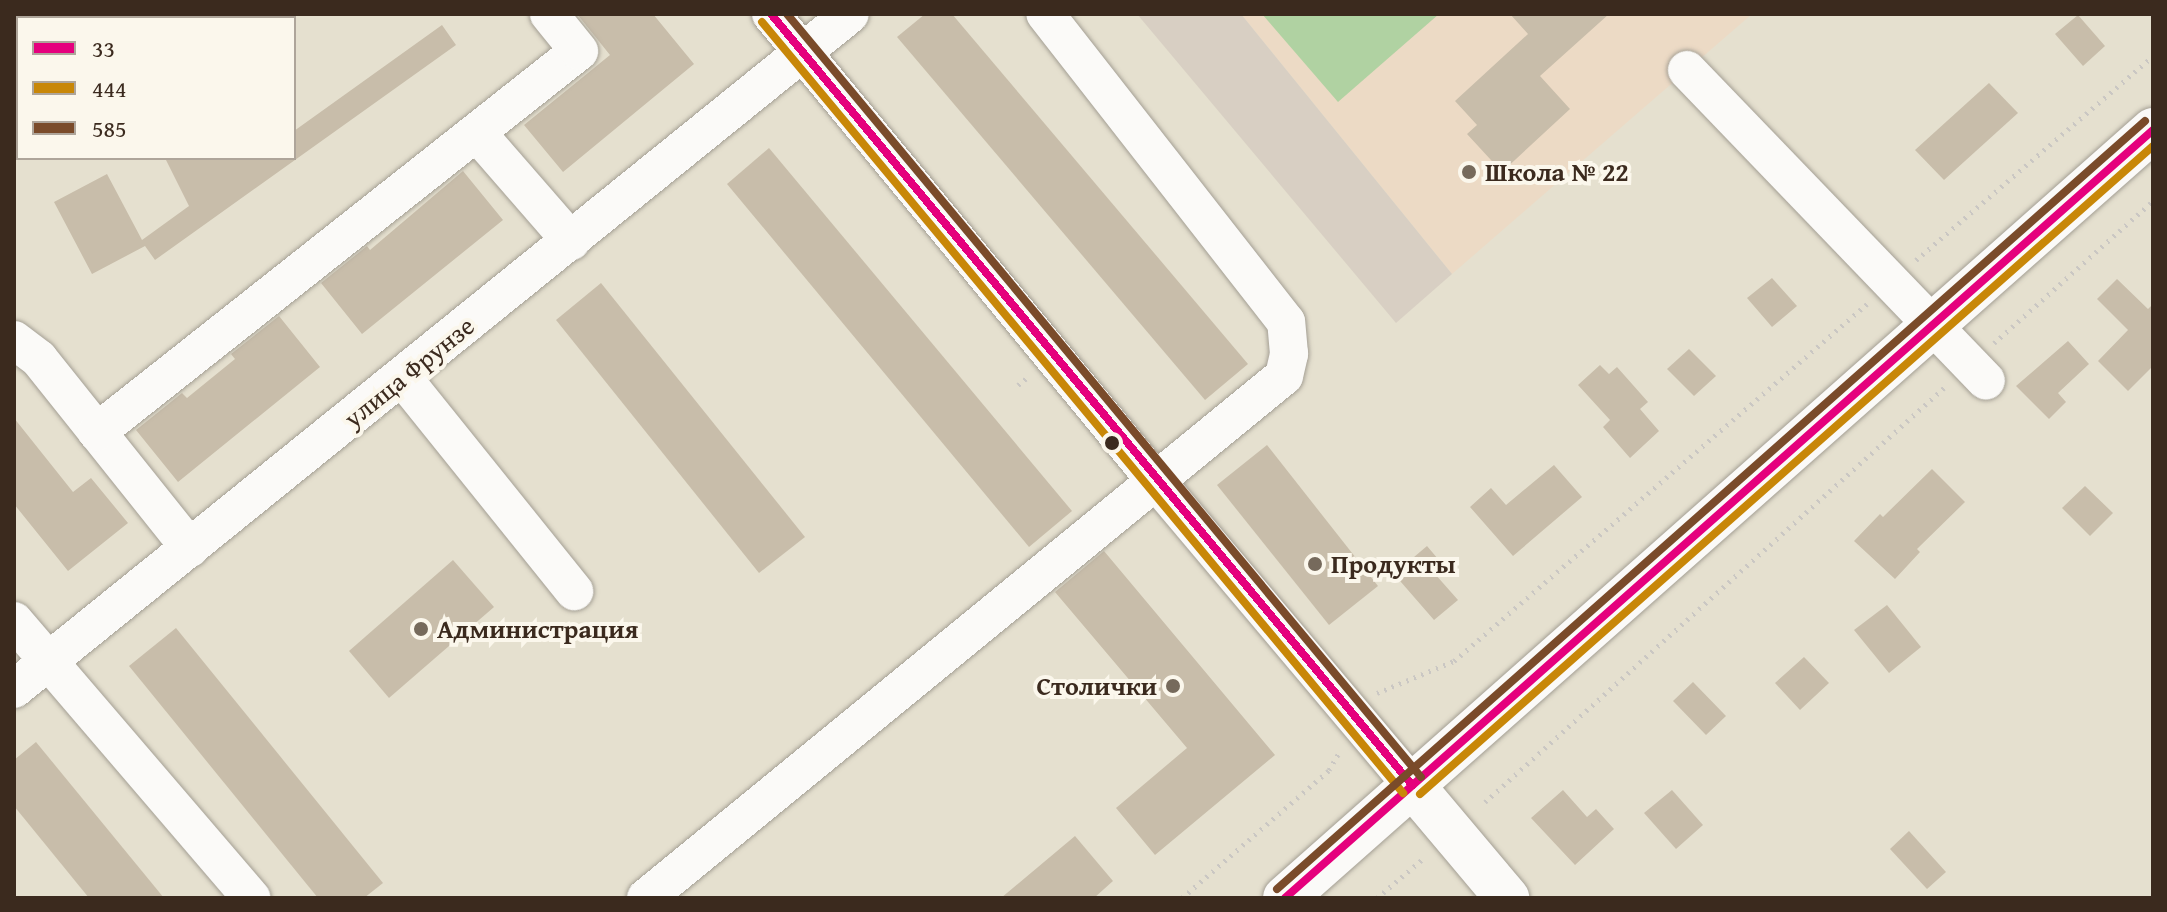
<!DOCTYPE html>
<meta charset="utf-8">
<style>
body{margin:0}
#map{position:relative;width:2167px;height:912px;overflow:hidden;background:#e5e0cf;font-family:"Gentium Book Plus",serif}
div>[style]{position:absolute}
[style*='--x']{left:calc(var(--x)*1px);top:calc(var(--y)*1px);width:calc(var(--w)*1px);rotate:calc(var(--a)*1deg)}
.built>*{inset:0;background:#ecdac5}
.industrial>*{inset:0;background:#d8cfc3}
.green>*{inset:0;background:#b0d2a2}
.building>*{inset:0;background:#c8bdaa}
.path>*{height:5px;margin-top:-2.5px;transform-origin:0;background:repeating-linear-gradient(90deg,#cac7c3 0 2px,transparent 0 8px)}
.roads{filter:drop-shadow(0 0 2px #a49f94) drop-shadow(0 0 2px #a49f94)}
.minor>*{height:38px;margin:-19px;padding:0 19px;transform-origin:19px;border-radius:19px;background:#fbfaf8}
.major>*{height:44px;margin:-22px;padding:0 22px;transform-origin:22px;border-radius:22px;background:#fbfaf8}
.bus-1>*{height:8px;margin:-4px;padding:0 4px;transform-origin:4px;border-radius:4px;background:#e5007d}
.bus-2>*{height:8px;margin:-4px;padding:0 4px;transform-origin:4px;border-radius:4px;background:#c88708}
.bus-3>*{height:8px;margin:-4px;padding:0 4px;transform-origin:4px;border-radius:4px;background:#7a4b2a}
.dots>*{width:22px;height:22px;translate:-50% -50%;box-sizing:border-box;border:4px solid #fbf7ec;border-radius:50%}
span{translate:-50% -50%;white-space:nowrap;text-align:center;line-height:1.15;-webkit-text-stroke:8px #fbf7ec;paint-order:stroke}
.poi-label{font-size:26px;color:#3b2a1e;font-weight:700}
.left{translate:0 -50%;text-align:left}
.right{translate:-100% -50%;text-align:right}
.street-label{font-size:26px;color:#3b2a1e}
.frame{position:absolute;inset:0;border:16px solid #3b2a1e;pointer-events:none}
.legend{position:absolute;left:16px;top:16px;width:280px;height:144px;box-sizing:border-box;background:#fbf7ec;border:2px solid #aea59a;margin:0;padding:10px 14px;list-style:none;font-size:24px;color:#3b2a1e}
.legend li{display:flex;align-items:center;gap:16px;height:40px}
.legend b{width:40px;border:2px solid #aea59a}
</style>
<div id="map">
<div class="built">
<i style="clip-path:polygon(1241px 14px,1752px 14px,1452px 274px)"></i>
</div>
<div class="industrial">
<i style="clip-path:polygon(1137px 14px,1241px 14px,1452px 274px,1396px 323px)"></i>
</div>
<div class="green">
<i style="clip-path:polygon(1262px 14px,1439px 14px,1338px 102px)"></i>
</div>
<div class="building">
<i style="clip-path:polygon(577px 14px,653px 14px,694px 64px,563px 172px,524px 125px,610px 55px)"></i>
<i style="clip-path:polygon(925px 14px,952px 14px,1248px 364px,1205px 400px,897px 37px)"></i>
<i style="clip-path:polygon(1510px 14px,1609px 14px,1540px 76px,1570px 109px,1502px 172px,1467px 134px,1477px 125px,1455px 101px,1528px 34px)"></i>
<i style="clip-path:polygon(2078px 15px,2105px 46px,2083px 66px,2055px 34px)"></i>
<i style="clip-path:polygon(442px 25px,456px 45px,155px 260px,145px 246px,92px 274px,54px 202px,107px 174px,142px 240px,189px 206px,165px 158px,294px 158px,294px 131px)"></i>
<i style="clip-path:polygon(1989px 83px,2018px 113px,1944px 180px,1915px 150px)"></i>
<i style="clip-path:polygon(769px 148px,1072px 511px,1029px 547px,727px 184px)"></i>
<i style="clip-path:polygon(463px 171px,503px 220px,362px 334px,321px 283px,367px 246px,370px 250px)"></i>
<i style="clip-path:polygon(1772px 278px,1797px 306px,1772px 327px,1747px 298px)"></i>
<i style="clip-path:polygon(2117px 279px,2148px 309px,2153px 304px,2153px 366px,2128px 391px,2098px 361px,2128px 330px,2097px 299px)"></i>
<i style="clip-path:polygon(601px 283px,805px 537px,759px 573px,556px 320px)"></i>
<i style="clip-path:polygon(279px 316px,320px 367px,178px 482px,136px 430px,182px 393px,187px 398px,235px 359px,231px 354px)"></i>
<i style="clip-path:polygon(2068px 341px,2089px 364px,2058px 393px,2066px 402px,2049px 419px,2016px 386px)"></i>
<i style="clip-path:polygon(1689px 349px,1716px 376px,1694px 396px,1667px 369px)"></i>
<i style="clip-path:polygon(1600px 365px,1609px 374px,1617px 367px,1648px 402px,1640px 409px,1659px 431px,1630px 458px,1603px 427px,1610px 420px,1578px 385px)"></i>
<i style="clip-path:polygon(14px 418px,73px 492px,91px 478px,128px 523px,68px 571px,14px 504px)"></i>
<i style="clip-path:polygon(1267px 445px,1378px 586px,1329px 625px,1217px 485px)"></i>
<i style="clip-path:polygon(1554px 465px,1582px 497px,1513px 556px,1470px 507px,1491px 488px,1506px 505px)"></i>
<i style="clip-path:polygon(1932px 469px,1965px 502px,1917px 549px,1920px 552px,1895px 579px,1854px 541px,1880px 514px,1883px 517px)"></i>
<i style="clip-path:polygon(2085px 486px,2113px 513px,2090px 536px,2062px 508px)"></i>
<i style="clip-path:polygon(1427px 546px,1444px 566px,1435px 574px,1458px 600px,1434px 620px,1394px 574px)"></i>
<i style="clip-path:polygon(1104px 551px,1275px 755px,1155px 855px,1116px 808px,1187px 748px,1055px 592px)"></i>
<i style="clip-path:polygon(453px 560px,494px 607px,389px 698px,349px 651px)"></i>
<i style="clip-path:polygon(1887px 605px,1921px 647px,1889px 673px,1854px 630px)"></i>
<i style="clip-path:polygon(176px 628px,383px 883px,364px 898px,318px 898px,129px 666px)"></i>
<i style="clip-path:polygon(1804px 657px,1829px 683px,1800px 710px,1775px 683px)"></i>
<i style="clip-path:polygon(1693px 682px,1726px 716px,1706px 735px,1673px 701px)"></i>
<i style="clip-path:polygon(36px 742px,164px 898px,89px 898px,14px 806px,14px 760px)"></i>
<i style="clip-path:polygon(1563px 790px,1587px 817px,1596px 809px,1614px 829px,1575px 865px,1531px 818px)"></i>
<i style="clip-path:polygon(1672px 790px,1703px 825px,1676px 849px,1644px 813px)"></i>
<i style="clip-path:polygon(1909px 831px,1946px 872px,1927px 889px,1890px 849px)"></i>
<i style="clip-path:polygon(1075px 836px,1113px 881px,1094px 898px,1001px 898px)"></i>
</div>
<div class="path">
<i style="--x:1916;--y:260;--w:313;--a:-40.7"></i>
<i style="--x:1994;--y:343;--w:213;--a:-41.8"></i>
<i style="--x:1018;--y:385;--w:14;--a:-39"></i>
<i style="--x:1377;--y:693;--w:83;--a:-22.6"></i>
<i style="--x:1454;--y:661;--w:546;--a:-40.84"></i>
<i style="--x:1485;--y:802;--w:620;--a:-42.06"></i>
<i style="--x:1182;--y:898;--w:195;--a:-41"></i>
<i style="--x:1329;--y:770;--w:20;--a:-60"></i>
<i style="--x:1377;--y:898;--w:63;--a:-40.5"></i>
</div>
<div class="roads">
<div class="minor">
<i style="--x:771;--y:14;--w:604;--a:50.51"></i>
<i style="--x:1155;--y:480;--w:399;--a:49.9"></i>
<i style="--x:102;--y:18;--w:8;--a:-30"></i>
<i style="--x:14;--y:68;--w:4;--a:-27"></i>
<i style="--x:1687;--y:70;--w:431;--a:46.1"></i>
<i style="--x:478;--y:134;--w:142;--a:49"></i>
<i style="--x:14;--y:340;--w:31;--a:37"></i>
<i style="--x:39;--y:359;--w:242;--a:51.4"></i>
<i style="--x:402;--y:377;--w:275;--a:51.2"></i>
<i style="--x:97;--y:432;--w:614;--a:-38.32"></i>
<i style="--x:579;--y:51;--w:48;--a:-129"></i>
<i style="--x:14;--y:621;--w:365;--a:49.4"></i>
<i style="--x:14;--y:689;--w:1074;--a:-38.92"></i>
<i style="--x:646;--y:898;--w:824;--a:-39.29"></i>
<i style="--x:1284;--y:376;--w:23;--a:-77"></i>
<i style="--x:1289;--y:354;--w:32;--a:-95"></i>
<i style="--x:1286;--y:322;--w:391;--a:-128"></i>
</div>
<div class="major">
<i style="--x:1412;--y:785;--w:148;--a:49.9"></i>
<i style="--x:1285;--y:898;--w:1159;--a:-41.5"></i>
</div>
</div>
<div class="bus-1">
<i style="--x:771;--y:14;--w:1003;--a:50.26"></i>
<i style="--x:1285;--y:898;--w:1159;--a:-41.5"></i>
</div>
<div class="bus-2">
<i style="--x:762;--y:22;--w:1003;--a:50.26"></i>
<i style="--x:1420;--y:794;--w:978;--a:-41.48"></i>
</div>
<div class="bus-3">
<i style="--x:787;--y:14;--w:992;--a:50.28"></i>
<i style="--x:1277;--y:889;--w:1159;--a:-41.5"></i>
</div>
<div class="dots">
<i style="left:1469px;top:172px;background:#766a5c"></i>
<i style="left:1112px;top:443px;background:#3b2a1e"></i>
<i style="left:1315px;top:564px;background:#766a5c"></i>
<i style="left:421px;top:629px;background:#766a5c"></i>
<i style="left:1173px;top:686px;background:#766a5c"></i>
</div>
<div class="poi-label">
<span class="left" style="left:1485px;top:172px">Школа № 22</span>
<span class="left" style="left:1331px;top:564px">Продукты</span>
<span class="left" style="left:437px;top:629px">Администрация</span>
<span class="right" style="left:1157px;top:686px">Столички</span>
</div>
<div class="street-label">
<span style="left:409px;top:372px;rotate:-39deg">улица Фрунзе</span>
</div>
<div class="frame"></div>
<ul class="legend">
<li><b style="height:10px;background:#e5007d"></b>33</li>
<li><b style="height:10px;background:#c88708"></b>444</li>
<li><b style="height:10px;background:#7a4b2a"></b>585</li>
</ul>
</div>
